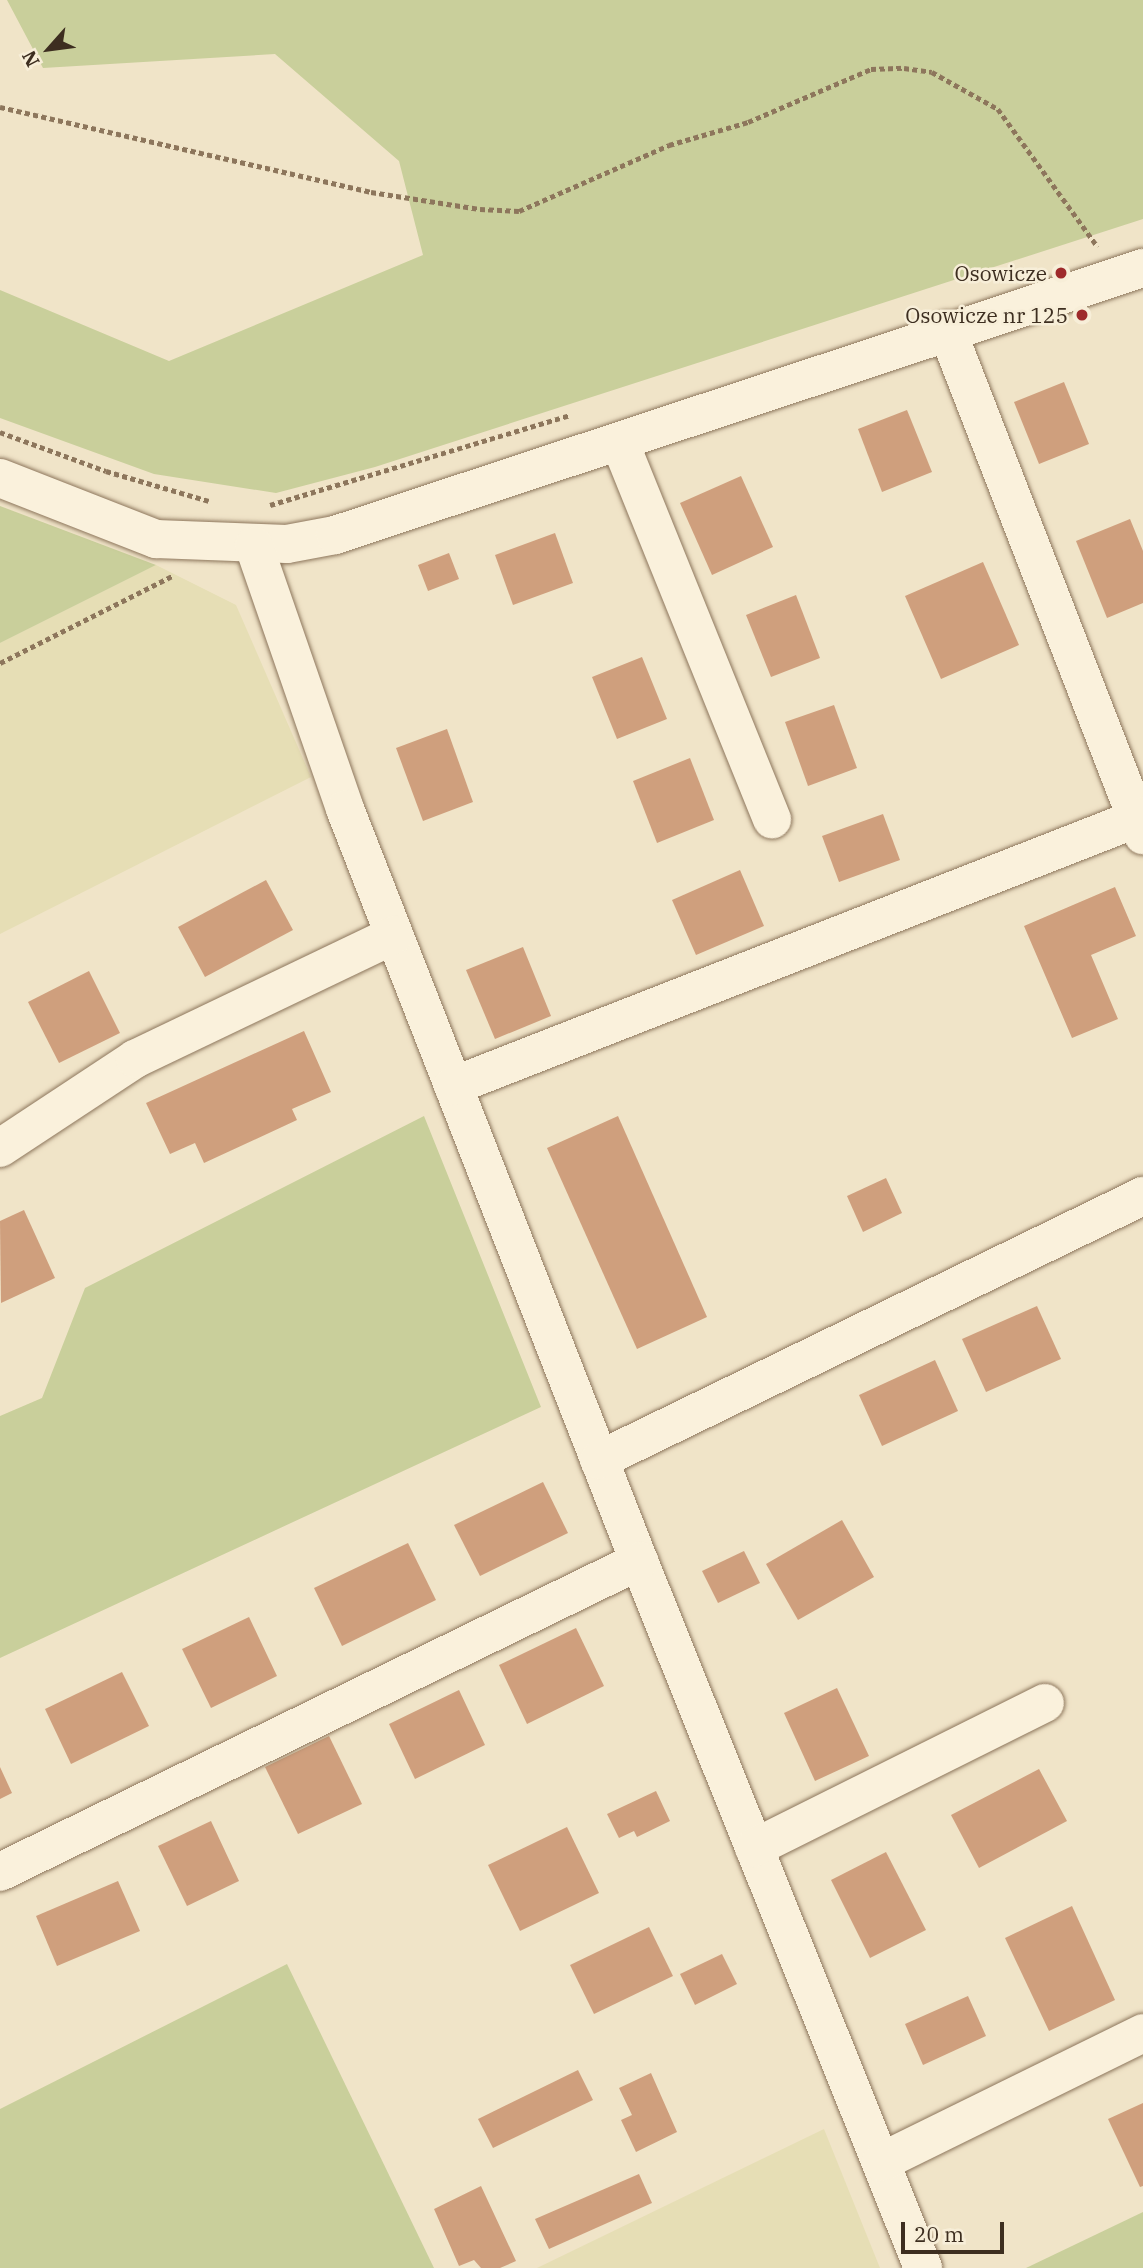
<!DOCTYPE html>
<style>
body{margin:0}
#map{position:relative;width:1143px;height:2268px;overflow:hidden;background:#f0e4c8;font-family:"IBM Plex Serif",serif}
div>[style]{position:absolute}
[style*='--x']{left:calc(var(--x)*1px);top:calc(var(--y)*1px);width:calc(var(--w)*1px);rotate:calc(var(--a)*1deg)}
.farmland>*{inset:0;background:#e6deb5}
.green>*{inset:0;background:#c9cf9b}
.building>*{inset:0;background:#cf9f7d}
.path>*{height:4.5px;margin-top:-2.25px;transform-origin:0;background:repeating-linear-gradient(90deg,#8d765c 0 5px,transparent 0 8.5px)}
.roads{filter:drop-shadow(0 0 2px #8d765c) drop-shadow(0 0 2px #8d765c)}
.minor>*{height:38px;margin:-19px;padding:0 19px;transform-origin:19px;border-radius:19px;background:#faf1dc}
.dots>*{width:19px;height:19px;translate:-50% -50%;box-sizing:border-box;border:4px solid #f7eed8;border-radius:50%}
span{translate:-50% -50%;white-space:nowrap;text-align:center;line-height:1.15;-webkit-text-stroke:5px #f7eed8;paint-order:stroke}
.poi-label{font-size:21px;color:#3d2e20}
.right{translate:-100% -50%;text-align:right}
.north{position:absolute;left:14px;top:14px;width:70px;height:70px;-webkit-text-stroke:5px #f7eed8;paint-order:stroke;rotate:242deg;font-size:19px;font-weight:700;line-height:28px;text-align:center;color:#3d2e20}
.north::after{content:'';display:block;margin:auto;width:24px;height:32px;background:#3d2e20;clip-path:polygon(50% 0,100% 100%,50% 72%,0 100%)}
.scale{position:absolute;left:901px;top:2222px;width:103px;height:32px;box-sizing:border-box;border:4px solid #3d2e20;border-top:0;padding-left:9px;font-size:21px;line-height:24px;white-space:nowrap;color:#3d2e20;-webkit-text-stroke:5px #f7eed8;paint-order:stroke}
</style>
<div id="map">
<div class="farmland">
<i style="clip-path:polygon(156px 565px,236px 605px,311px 777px,0 934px,0 643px)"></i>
<i style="clip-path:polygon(824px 2129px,880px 2268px,537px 2268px)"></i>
</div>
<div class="green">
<i style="clip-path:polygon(7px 0,1143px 0,1143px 219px,375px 467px,276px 493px,154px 474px,0 418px,0 290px,169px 361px,423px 255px,399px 161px,275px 54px,43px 68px)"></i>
<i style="clip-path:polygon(0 506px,156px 565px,0 643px)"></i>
<i style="clip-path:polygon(424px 1116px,541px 1407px,0 1658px,0 1416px,42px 1398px,85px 1288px)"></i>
<i style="clip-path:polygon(287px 1964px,434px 2268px,0 2268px,0 2109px)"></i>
<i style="clip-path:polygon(1143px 2212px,1143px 2268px,1026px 2268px)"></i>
</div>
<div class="building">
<i style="clip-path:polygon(1064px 382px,1089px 444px,1039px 464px,1014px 402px)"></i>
<i style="clip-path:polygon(907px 410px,932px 472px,882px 492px,858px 429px)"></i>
<i style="clip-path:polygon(741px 476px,773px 547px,712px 575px,680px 503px)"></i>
<i style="clip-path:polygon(1130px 519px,1143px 551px,1143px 603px,1107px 618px,1076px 541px)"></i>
<i style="clip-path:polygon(555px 533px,573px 583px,513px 605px,495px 555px)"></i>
<i style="clip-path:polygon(449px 553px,459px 579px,428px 591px,418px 565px)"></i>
<i style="clip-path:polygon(983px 562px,1019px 645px,941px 679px,905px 596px)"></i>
<i style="clip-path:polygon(796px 595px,820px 658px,771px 677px,746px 615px)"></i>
<i style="clip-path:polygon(642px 657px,667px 719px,617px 739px,592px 677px)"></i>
<i style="clip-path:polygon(834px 705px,857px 768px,808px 786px,785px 722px)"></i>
<i style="clip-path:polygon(447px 729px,473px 802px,423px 821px,396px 748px)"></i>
<i style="clip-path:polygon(690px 758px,714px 820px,657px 843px,633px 781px)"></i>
<i style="clip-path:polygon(883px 814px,900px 860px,839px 882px,822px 836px)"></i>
<i style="clip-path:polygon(740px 870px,764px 926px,696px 955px,672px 900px)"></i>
<i style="clip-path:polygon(266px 880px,293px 930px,205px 977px,178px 927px)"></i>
<i style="clip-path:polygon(1115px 887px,1136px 936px,1091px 955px,1118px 1019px,1072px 1038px,1024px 926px)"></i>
<i style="clip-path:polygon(523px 947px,551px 1016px,495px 1039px,466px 970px)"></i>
<i style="clip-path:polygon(89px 971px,120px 1033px,59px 1063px,28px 1002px)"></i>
<i style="clip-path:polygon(304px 1031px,331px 1092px,292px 1109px,297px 1120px,204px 1163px,195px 1143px,170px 1154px,146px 1103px)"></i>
<i style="clip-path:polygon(618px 1116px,707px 1317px,637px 1349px,547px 1148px)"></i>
<i style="clip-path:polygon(886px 1178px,902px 1213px,863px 1232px,847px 1196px)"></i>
<i style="clip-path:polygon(24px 1210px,55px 1278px,1px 1303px,0 1221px)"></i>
<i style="clip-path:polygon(1037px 1306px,1061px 1359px,986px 1392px,962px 1339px)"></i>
<i style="clip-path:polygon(935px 1360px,958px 1411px,882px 1446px,859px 1395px)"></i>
<i style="clip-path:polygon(543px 1482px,568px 1533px,480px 1576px,454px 1525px)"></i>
<i style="clip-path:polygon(842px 1520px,874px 1577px,798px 1620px,766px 1564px)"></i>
<i style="clip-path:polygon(408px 1543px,436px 1600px,342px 1646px,314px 1588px)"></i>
<i style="clip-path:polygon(744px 1551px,760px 1583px,718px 1603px,702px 1571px)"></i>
<i style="clip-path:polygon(249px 1617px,277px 1676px,211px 1708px,182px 1649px)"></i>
<i style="clip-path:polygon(576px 1628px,604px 1686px,527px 1724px,499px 1665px)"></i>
<i style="clip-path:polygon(122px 1672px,149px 1726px,71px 1764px,45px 1709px)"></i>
<i style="clip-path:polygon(837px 1688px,869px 1756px,815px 1781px,784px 1713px)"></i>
<i style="clip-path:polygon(459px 1690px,485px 1745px,415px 1779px,389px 1724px)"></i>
<i style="clip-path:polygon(329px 1736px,362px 1804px,298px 1834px,265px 1767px)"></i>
<i style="clip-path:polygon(0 1767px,12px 1793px,0 1799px)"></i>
<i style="clip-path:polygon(1039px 1769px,1067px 1821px,979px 1868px,951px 1815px)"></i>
<i style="clip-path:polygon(656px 1791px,670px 1821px,637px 1837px,634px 1831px,619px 1838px,607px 1814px)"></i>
<i style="clip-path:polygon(211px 1821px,239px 1881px,187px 1906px,158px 1846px)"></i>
<i style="clip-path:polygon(567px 1827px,599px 1893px,520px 1931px,488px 1865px)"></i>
<i style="clip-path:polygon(886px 1852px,926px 1930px,870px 1958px,831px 1880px)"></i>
<i style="clip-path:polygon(118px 1881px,140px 1931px,57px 1966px,36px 1916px)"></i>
<i style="clip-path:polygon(1072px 1906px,1115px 2000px,1049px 2031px,1005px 1938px)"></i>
<i style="clip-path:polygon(649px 1927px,673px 1976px,594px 2014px,570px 1965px)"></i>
<i style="clip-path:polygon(722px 1954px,737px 1984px,695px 2005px,680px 1974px)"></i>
<i style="clip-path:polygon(968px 1996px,986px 2036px,923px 2065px,905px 2024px)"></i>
<i style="clip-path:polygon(578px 2070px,593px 2100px,493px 2148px,478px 2119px)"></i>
<i style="clip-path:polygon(651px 2073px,677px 2132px,636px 2152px,621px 2120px,632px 2115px,619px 2088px)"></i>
<i style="clip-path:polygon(1143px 2103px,1143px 2186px,1140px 2187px,1108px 2119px)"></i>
<i style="clip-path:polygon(639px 2174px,652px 2203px,549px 2249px,535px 2219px)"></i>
<i style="clip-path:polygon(481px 2186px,516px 2261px,500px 2268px,481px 2268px,474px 2260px,459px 2266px,434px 2209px)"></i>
</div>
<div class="path">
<i style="--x:0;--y:107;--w:381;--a:12.9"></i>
<i style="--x:371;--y:192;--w:110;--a:8.9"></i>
<i style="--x:480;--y:209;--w:39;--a:3"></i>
<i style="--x:519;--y:211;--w:164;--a:-23.7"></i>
<i style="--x:669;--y:145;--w:82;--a:-16.2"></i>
<i style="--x:748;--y:122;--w:134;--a:-23.3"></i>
<i style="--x:871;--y:69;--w:33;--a:-2"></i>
<i style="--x:904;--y:68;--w:28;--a:8"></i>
<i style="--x:932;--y:72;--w:76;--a:29.3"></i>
<i style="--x:998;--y:109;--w:170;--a:54.1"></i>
<i style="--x:0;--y:432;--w:113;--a:20.2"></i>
<i style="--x:106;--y:471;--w:107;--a:16.2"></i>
<i style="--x:270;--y:505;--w:313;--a:-16.7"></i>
<i style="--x:0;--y:663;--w:195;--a:-26.8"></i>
</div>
<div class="roads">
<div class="minor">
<i style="--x:947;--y:330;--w:542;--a:68.79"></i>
<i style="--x:620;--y:443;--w:406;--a:68"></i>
<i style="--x:0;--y:478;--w:168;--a:21.4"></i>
<i style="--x:156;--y:539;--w:131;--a:2.2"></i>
<i style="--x:287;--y:544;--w:49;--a:-10.6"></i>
<i style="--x:335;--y:535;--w:851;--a:-18.29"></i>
<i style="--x:254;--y:546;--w:278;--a:70.9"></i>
<i style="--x:345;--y:809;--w:807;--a:68.65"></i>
<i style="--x:639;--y:1561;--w:762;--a:68.11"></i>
<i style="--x:453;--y:1086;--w:741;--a:-21.37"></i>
<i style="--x:0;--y:1148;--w:162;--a:-33.4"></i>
<i style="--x:135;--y:1059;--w:287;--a:-25.6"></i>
<i style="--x:599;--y:1460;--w:605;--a:-25.89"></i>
<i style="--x:754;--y:1848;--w:325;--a:-26.5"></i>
<i style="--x:0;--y:1872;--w:711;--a:-25.95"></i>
<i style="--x:881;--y:2162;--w:292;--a:-26.2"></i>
</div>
</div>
<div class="dots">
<i style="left:1061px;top:273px;background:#9e2a2b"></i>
<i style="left:1082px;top:315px;background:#9e2a2b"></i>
</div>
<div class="poi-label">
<span class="right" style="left:1047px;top:273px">Osowicze</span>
<span class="right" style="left:1068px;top:315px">Osowicze nr 125</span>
</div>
<div class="north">N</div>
<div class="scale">20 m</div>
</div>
